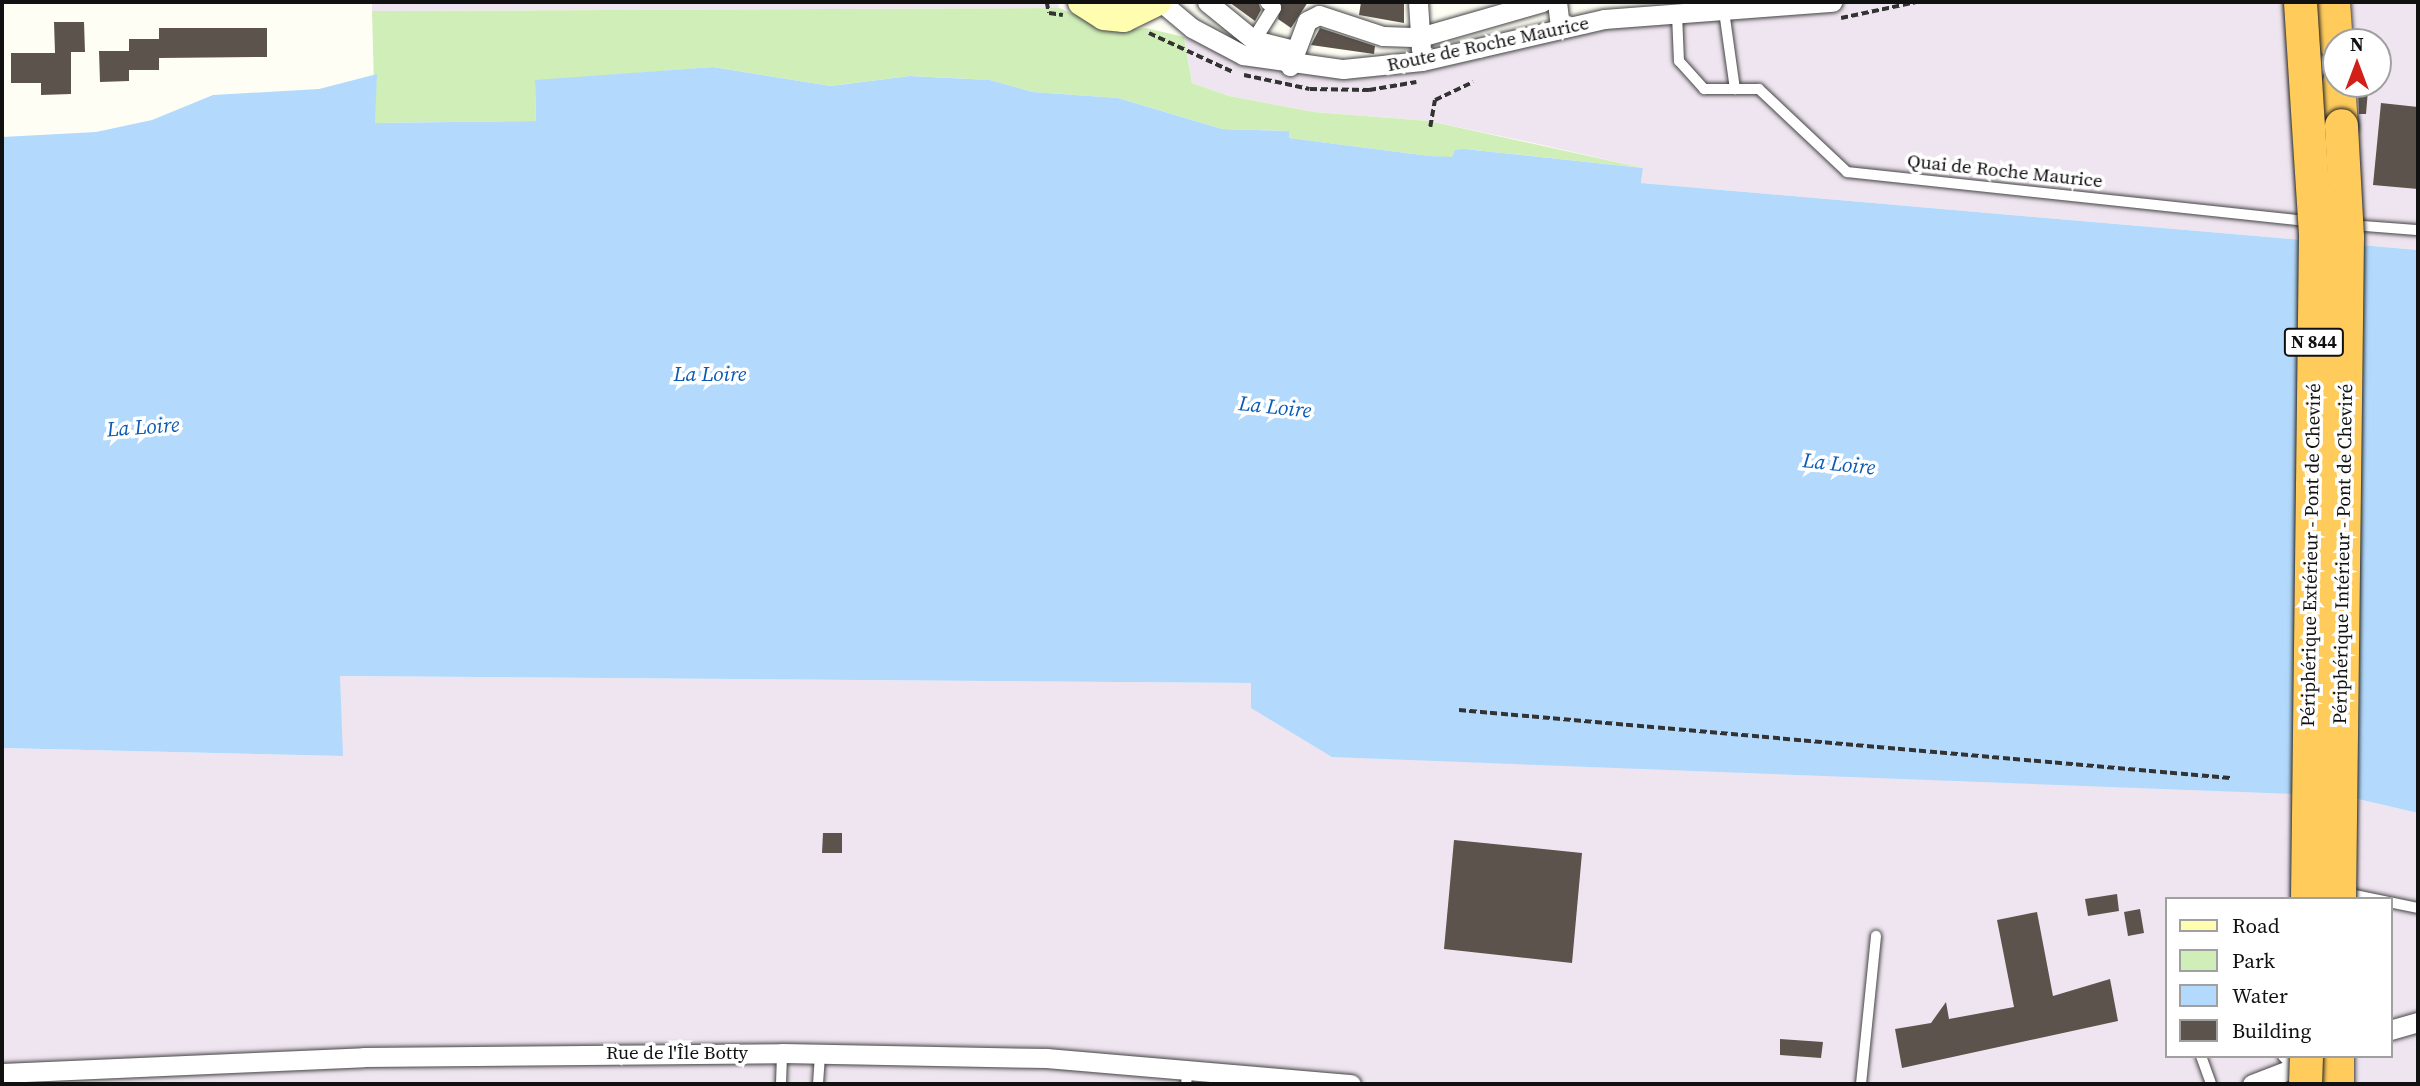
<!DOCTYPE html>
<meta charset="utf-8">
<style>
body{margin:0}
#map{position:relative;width:2420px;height:1086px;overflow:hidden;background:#fffef5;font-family:"Source Serif 4",serif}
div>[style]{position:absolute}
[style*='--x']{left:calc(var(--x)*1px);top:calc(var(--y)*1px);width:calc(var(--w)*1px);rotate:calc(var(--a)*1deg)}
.industrial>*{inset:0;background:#efe5f0}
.green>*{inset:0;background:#d0efb8}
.water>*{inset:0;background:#b3dafd}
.building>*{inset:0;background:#5b534c}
.path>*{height:3.5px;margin-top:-1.75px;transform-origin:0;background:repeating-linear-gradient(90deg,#333 0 7px,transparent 0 10.5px)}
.roads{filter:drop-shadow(0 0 2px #444) drop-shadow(0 0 2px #444)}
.service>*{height:10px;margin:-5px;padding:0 5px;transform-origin:5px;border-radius:5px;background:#fff}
.pedestrian>*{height:14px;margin:-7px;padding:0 7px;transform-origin:7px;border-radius:7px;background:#fff}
.minor>*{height:19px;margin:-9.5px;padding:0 9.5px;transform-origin:9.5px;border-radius:9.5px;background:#fff}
.secondary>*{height:28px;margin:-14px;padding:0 14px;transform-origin:14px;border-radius:14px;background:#fffdb0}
.trunk>*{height:33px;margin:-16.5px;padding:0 16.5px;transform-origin:16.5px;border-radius:16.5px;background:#ffcc5c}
.bridges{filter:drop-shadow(0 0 2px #222) drop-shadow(0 0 2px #222)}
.trunk-bridge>*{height:33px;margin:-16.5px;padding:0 16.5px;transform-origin:16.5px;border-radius:16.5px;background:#ffcc5c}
span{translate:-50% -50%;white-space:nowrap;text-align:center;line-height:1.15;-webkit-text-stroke:7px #fff;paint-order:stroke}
.shield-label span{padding:2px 5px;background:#fff;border:2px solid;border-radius:5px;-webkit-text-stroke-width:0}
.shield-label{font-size:18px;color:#111;font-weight:700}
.street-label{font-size:19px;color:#111}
.water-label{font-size:21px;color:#0a5ab3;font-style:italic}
.frame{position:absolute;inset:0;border:4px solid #111;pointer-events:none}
.legend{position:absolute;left:2165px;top:897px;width:228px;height:161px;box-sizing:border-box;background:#fff;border:2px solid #a0a0a0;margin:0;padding:9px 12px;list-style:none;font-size:21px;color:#111}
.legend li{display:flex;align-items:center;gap:14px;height:35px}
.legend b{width:35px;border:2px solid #a0a0a0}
.north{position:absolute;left:2322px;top:28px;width:70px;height:70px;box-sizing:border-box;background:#fff;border:2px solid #a0a0a0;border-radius:50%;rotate:0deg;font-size:19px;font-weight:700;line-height:28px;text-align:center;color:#111}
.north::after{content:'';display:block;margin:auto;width:24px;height:32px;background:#d22018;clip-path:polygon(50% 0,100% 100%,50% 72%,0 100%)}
</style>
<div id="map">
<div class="industrial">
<i style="clip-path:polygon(372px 2px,1058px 2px,1059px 8px,372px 11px)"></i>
<i style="clip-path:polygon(evenodd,1737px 2px,2418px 2px,2418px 250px,1641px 183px,1643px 168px,1538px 144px,1429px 121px,1314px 112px,1229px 96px,1192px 83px,1182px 24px,1271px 69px,1370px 72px,1737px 2px,2336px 42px,2378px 42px,2378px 84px,2336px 84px,2336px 42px)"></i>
<i style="clip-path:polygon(evenodd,339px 676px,1251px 683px,2345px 796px,2418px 813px,2418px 1084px,2px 1084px,2px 748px,342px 756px,339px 676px,2166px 899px,2390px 899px,2390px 1056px,2166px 1056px,2166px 899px)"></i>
</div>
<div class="green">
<i style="clip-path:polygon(1059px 8px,1114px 31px,1146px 28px,1184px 37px,1192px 83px,1229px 96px,1314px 112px,1429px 121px,1643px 168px,1465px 149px,1452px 158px,1430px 156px,1288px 138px,1288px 131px,1222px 129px,1118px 98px,1033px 92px,990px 80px,910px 76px,831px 86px,713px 67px,535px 81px,536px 121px,375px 123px,372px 11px)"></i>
</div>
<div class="water">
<i style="clip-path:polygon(713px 67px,831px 86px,910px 76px,990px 80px,1033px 92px,1118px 98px,1222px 129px,1289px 131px,1289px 138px,1430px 156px,1452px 157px,1455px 150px,1465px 149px,1643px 168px,1641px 183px,2418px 250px,2418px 813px,2345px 796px,1332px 757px,1251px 708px,1251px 683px,340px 676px,343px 756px,2px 748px,2px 137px,96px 132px,152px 120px,213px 95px,319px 89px,377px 74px,375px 123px,536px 121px,535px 80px)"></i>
</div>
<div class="building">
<i style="clip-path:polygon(1229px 2px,1258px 2px,1261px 10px,1255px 21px)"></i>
<i style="clip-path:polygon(1281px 2px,1308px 2px,1291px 28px,1278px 19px)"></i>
<i style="clip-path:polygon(1361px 2px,1404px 3px,1404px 23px,1359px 15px)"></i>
<i style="clip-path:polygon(54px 22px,84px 22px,85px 52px,71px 52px,71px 94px,41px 95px,41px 83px,11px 83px,11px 53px,55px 53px)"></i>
<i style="clip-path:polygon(159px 28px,267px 28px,267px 57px,159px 58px,159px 70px,129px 70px,129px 81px,100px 82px,99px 51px,129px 51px,129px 39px,159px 39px)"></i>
<i style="clip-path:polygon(1320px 28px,1375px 46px,1374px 54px,1311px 45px)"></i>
<i style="clip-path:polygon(2358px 89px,2368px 90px,2366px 114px,2359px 114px)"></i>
<i style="clip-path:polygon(2381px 103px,2418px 107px,2418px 189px,2373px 185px)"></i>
<i style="clip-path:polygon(823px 833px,842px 833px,842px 853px,822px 853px)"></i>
<i style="clip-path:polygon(1454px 840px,1582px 853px,1572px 963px,1444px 949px)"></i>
<i style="clip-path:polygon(2117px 894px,2119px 911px,2088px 916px,2085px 899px)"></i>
<i style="clip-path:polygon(2140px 909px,2144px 933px,2128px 936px,2124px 912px)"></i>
<i style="clip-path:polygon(2037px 912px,2053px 996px,2110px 979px,2118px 1021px,1902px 1068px,1895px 1029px,1931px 1023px,1946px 1002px,1949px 1019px,2014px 1007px,1997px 920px)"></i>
<i style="clip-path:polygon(1780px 1039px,1823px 1042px,1821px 1058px,1780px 1055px)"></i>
</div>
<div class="path">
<i style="--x:1047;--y:2;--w:11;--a:80"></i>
<i style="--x:1049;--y:13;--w:14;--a:8"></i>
<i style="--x:1841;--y:18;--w:78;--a:-11.9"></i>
<i style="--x:1149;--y:33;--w:93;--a:24.9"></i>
<i style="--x:1244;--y:75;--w:67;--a:12"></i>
<i style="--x:1310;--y:89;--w:59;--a:1"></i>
<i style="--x:1369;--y:90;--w:48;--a:-9.7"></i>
<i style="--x:1430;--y:127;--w:27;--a:-80"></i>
<i style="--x:1435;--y:100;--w:42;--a:-25.3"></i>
<i style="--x:1459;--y:710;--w:774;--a:5.04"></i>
</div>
<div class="roads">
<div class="service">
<i style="--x:1724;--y:11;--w:79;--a:82"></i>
<i style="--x:1677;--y:14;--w:47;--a:87.6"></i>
<i style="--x:1679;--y:61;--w:38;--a:48"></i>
<i style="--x:1704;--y:89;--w:55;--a:0"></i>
<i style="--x:1759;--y:89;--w:121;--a:43.3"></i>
<i style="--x:1847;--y:172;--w:464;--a:6.1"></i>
<i style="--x:2351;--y:225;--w:67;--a:4.3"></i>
<i style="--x:2345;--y:893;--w:75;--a:11.6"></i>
<i style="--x:2201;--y:1056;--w:30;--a:70"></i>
<i style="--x:2283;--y:1056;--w:16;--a:47"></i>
<i style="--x:781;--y:1084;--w:31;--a:-88"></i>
<i style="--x:818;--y:1084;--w:31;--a:-86"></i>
<i style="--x:1186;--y:1084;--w:15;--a:-82"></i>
<i style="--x:1861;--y:1084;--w:149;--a:-84.2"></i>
</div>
<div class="pedestrian">
<i style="--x:1254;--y:40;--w:38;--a:-58"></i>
<i style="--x:1274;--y:8;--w:9;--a:-139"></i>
</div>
<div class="minor">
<i style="--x:1161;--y:2;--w:40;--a:40"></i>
<i style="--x:1192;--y:28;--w:58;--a:27.9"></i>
<i style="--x:1243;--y:55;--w:101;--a:8"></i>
<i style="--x:1343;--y:69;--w:79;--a:-5.8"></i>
<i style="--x:1422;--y:61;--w:187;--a:-13"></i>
<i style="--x:1604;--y:19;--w:229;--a:-4.3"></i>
<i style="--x:1207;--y:2;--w:60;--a:39"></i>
<i style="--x:1254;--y:40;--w:41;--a:14"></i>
<i style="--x:1418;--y:2;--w:48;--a:86.4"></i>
<i style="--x:1557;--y:2;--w:26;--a:83"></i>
<i style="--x:1290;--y:66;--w:48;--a:-69.3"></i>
<i style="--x:1307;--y:21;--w:13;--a:-27"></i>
<i style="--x:1319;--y:15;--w:67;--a:18.2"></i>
<i style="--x:1383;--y:36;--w:37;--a:2"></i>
<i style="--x:1420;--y:37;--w:127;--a:-16"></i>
<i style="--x:2390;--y:1030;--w:29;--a:-16"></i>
<i style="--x:2;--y:1073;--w:362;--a:-2.5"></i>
<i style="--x:364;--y:1057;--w:418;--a:-0.5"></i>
<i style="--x:782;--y:1053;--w:265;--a:1.1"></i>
<i style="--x:1047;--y:1058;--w:305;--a:4.9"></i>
<i style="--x:2252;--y:1084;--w:64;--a:-21"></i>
</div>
<div class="secondary">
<i style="--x:1082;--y:2;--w:26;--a:32"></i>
<i style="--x:1104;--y:16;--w:20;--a:6"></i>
<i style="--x:1124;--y:18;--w:37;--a:-26"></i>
</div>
<div class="trunk">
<i style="--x:2333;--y:2;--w:43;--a:86"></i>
<i style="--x:2338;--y:84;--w:41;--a:85.8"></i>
<i style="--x:2337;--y:1084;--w:28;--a:-90"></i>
</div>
</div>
<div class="bridges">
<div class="trunk-bridge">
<i style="--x:2300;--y:2;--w:233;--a:86.3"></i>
<i style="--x:2315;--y:235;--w:664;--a:90.69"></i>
<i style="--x:2339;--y:899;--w:662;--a:-89.31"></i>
<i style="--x:2347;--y:237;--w:112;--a:-93.1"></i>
<i style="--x:2305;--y:1084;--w:28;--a:-88"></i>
</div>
</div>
<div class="shield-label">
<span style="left:2314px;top:342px">N 844</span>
</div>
<div class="street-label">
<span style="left:1488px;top:44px;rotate:-12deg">Route de Roche Maurice</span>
<span style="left:2005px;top:171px;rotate:6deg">Quai de Roche Maurice</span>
<span style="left:2343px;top:554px;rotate:-89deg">Périphérique Intérieur - Pont de Cheviré</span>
<span style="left:2311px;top:555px;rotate:-89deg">Périphérique Extérieur - Pont de Cheviré</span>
<span style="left:677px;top:1053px">Rue de l'Île Botty</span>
</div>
<div class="water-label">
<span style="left:710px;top:374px">La Loire</span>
<span style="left:1275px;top:407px;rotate:6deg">La Loire</span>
<span style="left:143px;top:427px;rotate:-4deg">La Loire</span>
<span style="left:1839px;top:464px;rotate:6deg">La Loire</span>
</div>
<div class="frame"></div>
<ul class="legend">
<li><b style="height:9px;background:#fffdb0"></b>Road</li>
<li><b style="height:19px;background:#d0efb8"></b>Park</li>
<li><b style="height:19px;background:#b3dafd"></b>Water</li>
<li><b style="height:19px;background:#5b534c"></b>Building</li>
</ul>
<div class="north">N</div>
</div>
